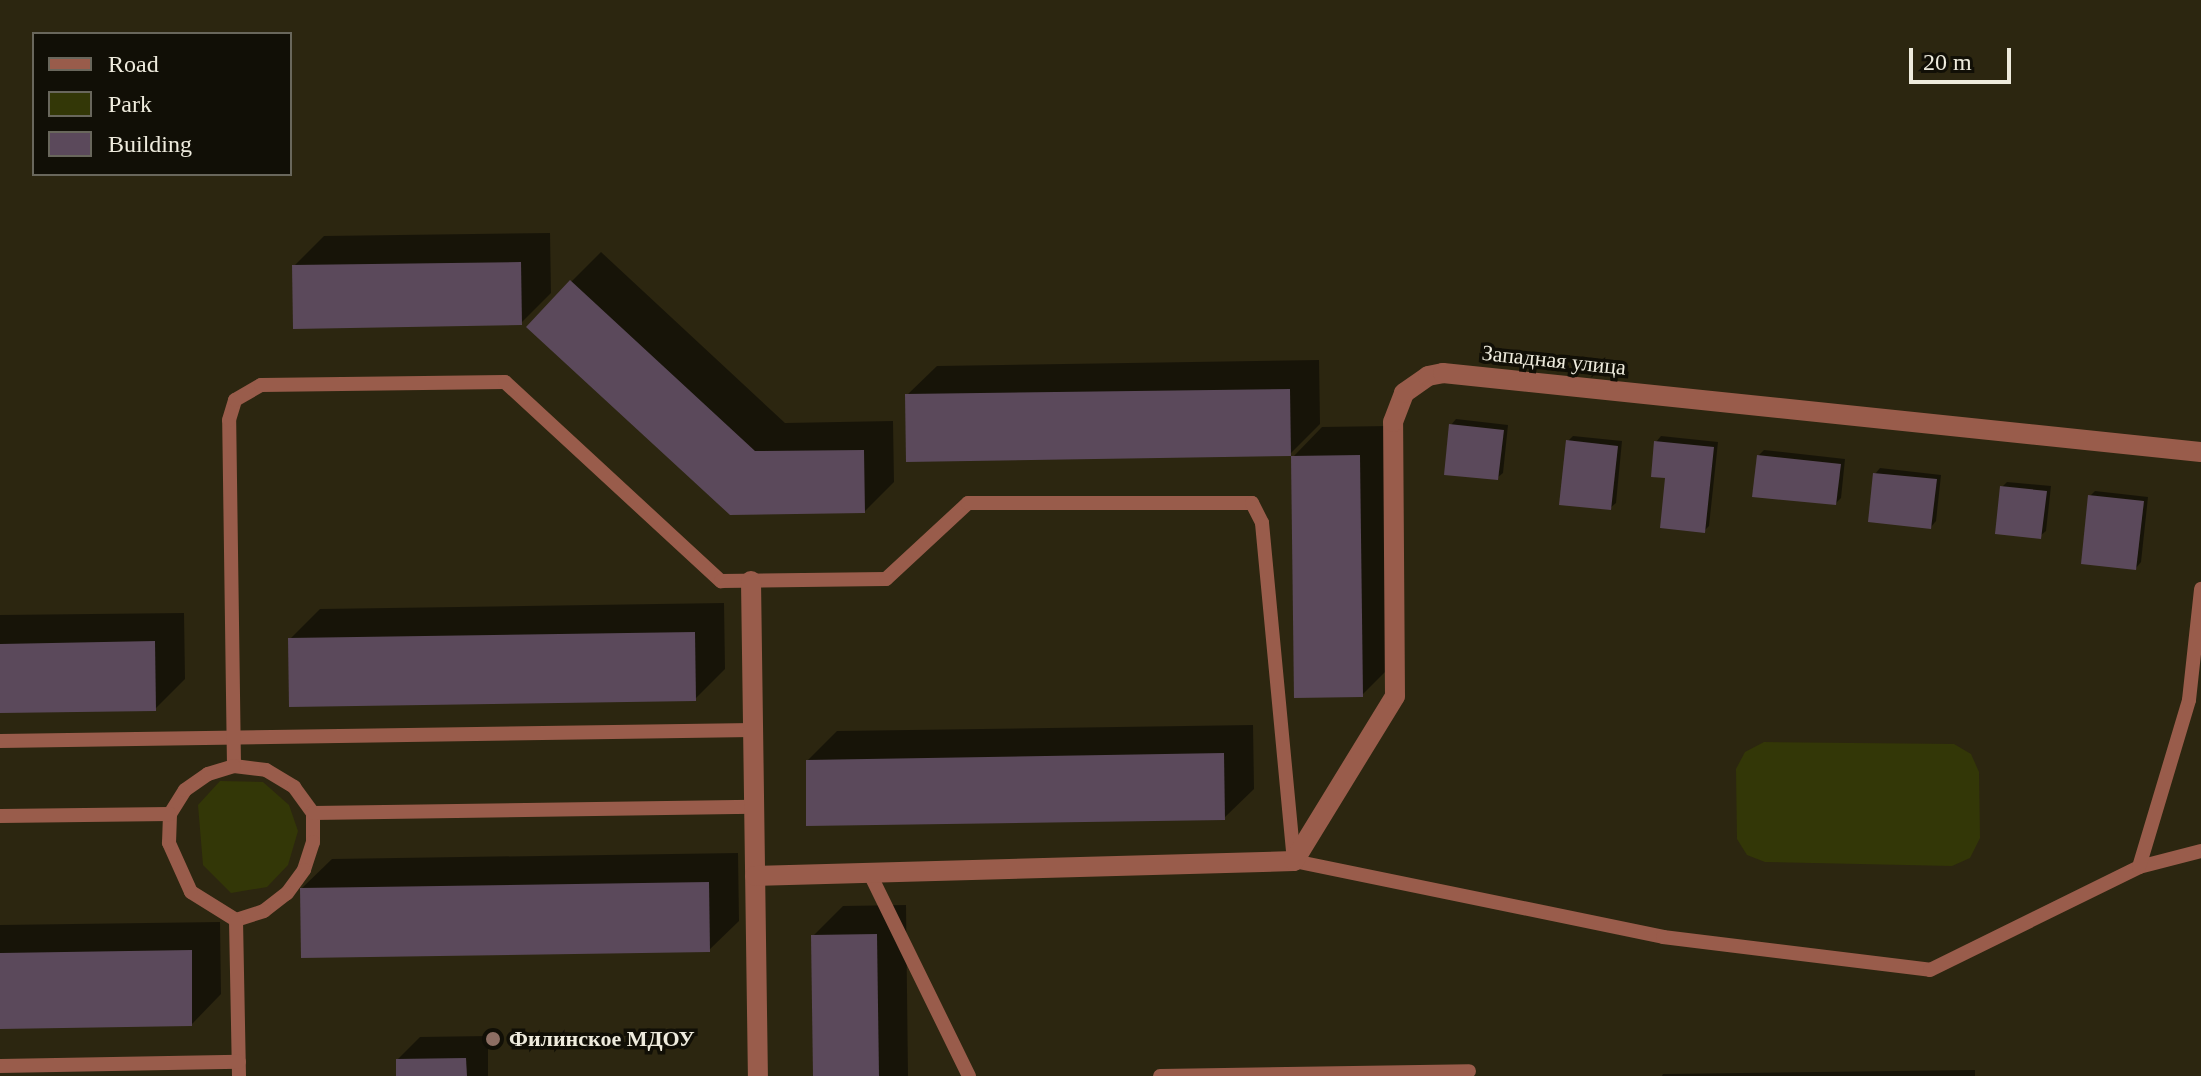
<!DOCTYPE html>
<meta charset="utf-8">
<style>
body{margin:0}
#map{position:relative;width:2201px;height:1076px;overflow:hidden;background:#2c2610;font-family:"Times New Roman",serif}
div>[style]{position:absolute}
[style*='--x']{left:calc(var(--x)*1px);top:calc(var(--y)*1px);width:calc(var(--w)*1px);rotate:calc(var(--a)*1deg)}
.green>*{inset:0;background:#333707}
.shadow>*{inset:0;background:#0007}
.building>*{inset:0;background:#5b495b}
.lane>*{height:14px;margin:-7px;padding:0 7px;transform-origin:7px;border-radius:7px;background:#995c4b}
.street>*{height:20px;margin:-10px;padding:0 10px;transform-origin:10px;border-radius:10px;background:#995c4b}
.dots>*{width:22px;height:22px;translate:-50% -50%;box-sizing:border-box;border:4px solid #110f06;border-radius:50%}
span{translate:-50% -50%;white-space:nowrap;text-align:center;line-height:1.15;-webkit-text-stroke:7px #110f06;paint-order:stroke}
.street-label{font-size:22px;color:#eeebdd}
.poi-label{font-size:22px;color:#eeebdd;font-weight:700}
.left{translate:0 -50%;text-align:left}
.legend{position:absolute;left:32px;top:32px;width:260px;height:144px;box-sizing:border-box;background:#110f06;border:2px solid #69675c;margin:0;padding:10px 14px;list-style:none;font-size:24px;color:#eeebdd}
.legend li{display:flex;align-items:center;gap:16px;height:40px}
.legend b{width:40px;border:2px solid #69675c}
.scale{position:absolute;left:1909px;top:48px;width:102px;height:36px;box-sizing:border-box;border:4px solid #eeebdd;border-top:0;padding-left:10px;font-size:24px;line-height:28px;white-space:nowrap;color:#eeebdd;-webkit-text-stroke:6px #110f06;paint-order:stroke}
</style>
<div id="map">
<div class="green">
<i style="clip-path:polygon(1764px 742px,1954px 744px,1971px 754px,1979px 772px,1980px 838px,1970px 858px,1952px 866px,1765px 862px,1747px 855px,1737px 839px,1736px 769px,1745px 752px)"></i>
<i style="clip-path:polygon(220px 781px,263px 782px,289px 805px,298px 831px,288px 865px,267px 887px,231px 893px,203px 865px,198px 805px)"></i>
</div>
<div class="shadow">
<i style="clip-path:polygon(550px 233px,551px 293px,521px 323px,294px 266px,324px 236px)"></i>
<i style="clip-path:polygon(601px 252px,785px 423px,893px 421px,894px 482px,865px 511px,731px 513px,571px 282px)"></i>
<i style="clip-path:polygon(1319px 360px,1320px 424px,1290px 454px,907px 395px,937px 366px)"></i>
<i style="clip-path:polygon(1456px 419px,1508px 425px,1503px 473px,1497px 478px,1451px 425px)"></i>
<i style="clip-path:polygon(1389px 426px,1392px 665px,1362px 695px,1293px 457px,1322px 427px)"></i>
<i style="clip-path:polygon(1573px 436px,1622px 441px,1616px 503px,1610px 508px,1568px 441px)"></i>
<i style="clip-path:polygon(1661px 436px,1718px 442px,1709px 526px,1704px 531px,1667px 476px,1656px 442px)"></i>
<i style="clip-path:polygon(1764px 450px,1845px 459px,1841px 498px,1836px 503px,1758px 456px)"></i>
<i style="clip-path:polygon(1880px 468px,1941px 475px,1936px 521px,1931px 527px,1875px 474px)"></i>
<i style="clip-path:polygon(2007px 482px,2051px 486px,2046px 531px,2040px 536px,2002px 487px)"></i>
<i style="clip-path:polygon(2095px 491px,2148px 497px,2141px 562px,2136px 568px,2090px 496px)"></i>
<i style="clip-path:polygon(724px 603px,725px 669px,695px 699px,290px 639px,320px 609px)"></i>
<i style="clip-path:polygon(184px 613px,185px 679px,155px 709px,0 711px,0 615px)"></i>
<i style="clip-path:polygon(1253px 725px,1254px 789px,1224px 818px,808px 760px,837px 731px)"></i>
<i style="clip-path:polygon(738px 853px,739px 921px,709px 950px,302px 888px,332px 859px)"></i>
<i style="clip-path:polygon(906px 905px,908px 1076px,815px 1076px,813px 936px,843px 906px)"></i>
<i style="clip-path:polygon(220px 922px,221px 994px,192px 1024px,0 1027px,0 925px)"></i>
<i style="clip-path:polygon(488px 1036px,488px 1076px,398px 1076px,398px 1059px,420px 1037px)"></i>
<i style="clip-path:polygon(1975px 1070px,1975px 1076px,1662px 1076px,1663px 1074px)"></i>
</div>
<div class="building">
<i style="clip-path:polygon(521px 262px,522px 325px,293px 329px,292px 265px)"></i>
<i style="clip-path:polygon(570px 280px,755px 451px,864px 450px,865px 513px,730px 515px,526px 327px)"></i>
<i style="clip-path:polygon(1290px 389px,1291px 456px,906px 462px,905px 394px)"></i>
<i style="clip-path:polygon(1449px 424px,1504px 430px,1498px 480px,1444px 475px)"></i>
<i style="clip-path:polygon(1566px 440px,1618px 446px,1611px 510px,1559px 505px)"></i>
<i style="clip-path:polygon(1654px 441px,1714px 447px,1705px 533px,1660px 528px,1665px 478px,1651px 477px)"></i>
<i style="clip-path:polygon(1360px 455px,1363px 697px,1294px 698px,1291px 456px)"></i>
<i style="clip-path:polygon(1757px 455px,1841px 464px,1836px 505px,1752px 497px)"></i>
<i style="clip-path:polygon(1873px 473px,1937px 479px,1931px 529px,1868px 522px)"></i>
<i style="clip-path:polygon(2000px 486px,2047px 491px,2041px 539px,1995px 534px)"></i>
<i style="clip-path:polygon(2088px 495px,2144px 501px,2136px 570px,2081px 564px)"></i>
<i style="clip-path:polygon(695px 632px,696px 701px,289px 707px,288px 638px)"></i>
<i style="clip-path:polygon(155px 641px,156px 711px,0 713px,0 644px)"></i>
<i style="clip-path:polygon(1224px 753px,1225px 820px,806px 826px,806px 760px)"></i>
<i style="clip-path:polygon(709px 882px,710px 952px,301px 958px,300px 888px)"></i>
<i style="clip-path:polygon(877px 934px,879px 1076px,813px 1076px,811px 935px)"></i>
<i style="clip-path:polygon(192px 950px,192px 1026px,0 1029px,0 953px)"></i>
<i style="clip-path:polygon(466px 1058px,467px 1076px,396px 1076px,396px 1059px)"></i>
</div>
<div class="lane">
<i style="--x:0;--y:741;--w:753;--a:-0.84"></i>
<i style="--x:234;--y:766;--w:346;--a:-90.8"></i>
<i style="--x:229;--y:420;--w:21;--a:-73"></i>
<i style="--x:235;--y:400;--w:30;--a:-30"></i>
<i style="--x:261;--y:385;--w:244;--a:-0.7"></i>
<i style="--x:505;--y:382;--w:294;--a:42.7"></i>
<i style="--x:721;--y:581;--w:165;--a:-0.7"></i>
<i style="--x:886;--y:579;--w:112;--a:-42.8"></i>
<i style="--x:968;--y:503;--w:284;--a:0"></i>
<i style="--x:1252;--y:503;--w:22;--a:63"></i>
<i style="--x:1262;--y:523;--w:340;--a:84.6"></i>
<i style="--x:1294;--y:861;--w:377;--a:11.6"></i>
<i style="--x:1663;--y:937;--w:269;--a:7"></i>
<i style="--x:1930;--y:970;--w:233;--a:-26.2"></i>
<i style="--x:2139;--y:867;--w:64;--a:-14.5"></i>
<i style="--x:234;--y:766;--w:32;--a:7"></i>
<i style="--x:266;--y:770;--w:33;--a:31"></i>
<i style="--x:294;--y:787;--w:32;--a:54"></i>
<i style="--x:313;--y:813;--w:29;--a:90"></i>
<i style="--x:313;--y:842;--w:29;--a:108"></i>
<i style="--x:304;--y:870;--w:29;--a:126"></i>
<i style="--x:287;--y:893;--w:29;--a:142"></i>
<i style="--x:264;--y:911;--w:29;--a:162"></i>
<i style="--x:236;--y:920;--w:53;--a:-148.1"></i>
<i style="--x:191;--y:892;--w:54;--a:-114.2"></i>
<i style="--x:169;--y:843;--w:29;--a:-88"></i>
<i style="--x:170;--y:814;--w:28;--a:-58"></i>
<i style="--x:185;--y:790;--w:28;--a:-35"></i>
<i style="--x:208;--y:774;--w:27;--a:-17"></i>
<i style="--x:313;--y:813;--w:441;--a:-0.8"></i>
<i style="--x:0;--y:816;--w:170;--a:-0.7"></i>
<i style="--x:2139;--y:867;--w:174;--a:-73.3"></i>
<i style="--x:2189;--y:700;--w:112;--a:-83.8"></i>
<i style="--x:870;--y:874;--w:225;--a:63.9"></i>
<i style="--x:236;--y:920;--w:156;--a:88.9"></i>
<i style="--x:0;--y:1066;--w:239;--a:-1"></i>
<i style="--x:1160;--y:1076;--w:309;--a:-0.9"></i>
</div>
<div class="street">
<i style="--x:751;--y:581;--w:495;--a:89.2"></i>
<i style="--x:755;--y:876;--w:539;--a:-1.59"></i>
<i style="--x:1294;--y:861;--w:193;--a:-58.5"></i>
<i style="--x:1395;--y:696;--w:274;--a:-90.4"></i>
<i style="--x:1393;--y:422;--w:31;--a:-69"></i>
<i style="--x:1404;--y:393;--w:29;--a:-35"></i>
<i style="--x:1428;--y:376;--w:15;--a:-11"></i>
<i style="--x:1443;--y:373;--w:762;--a:5.95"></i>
</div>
<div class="dots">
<i style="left:493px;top:1039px;background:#8d6e63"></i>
</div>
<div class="street-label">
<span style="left:1554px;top:360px;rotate:6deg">Западная улица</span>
</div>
<div class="poi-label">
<span class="left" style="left:509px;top:1039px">Филинское МДОУ</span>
</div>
<ul class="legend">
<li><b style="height:10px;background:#995c4b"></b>Road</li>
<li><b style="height:22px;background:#333707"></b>Park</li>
<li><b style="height:22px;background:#5b495b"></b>Building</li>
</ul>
<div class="scale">20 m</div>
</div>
